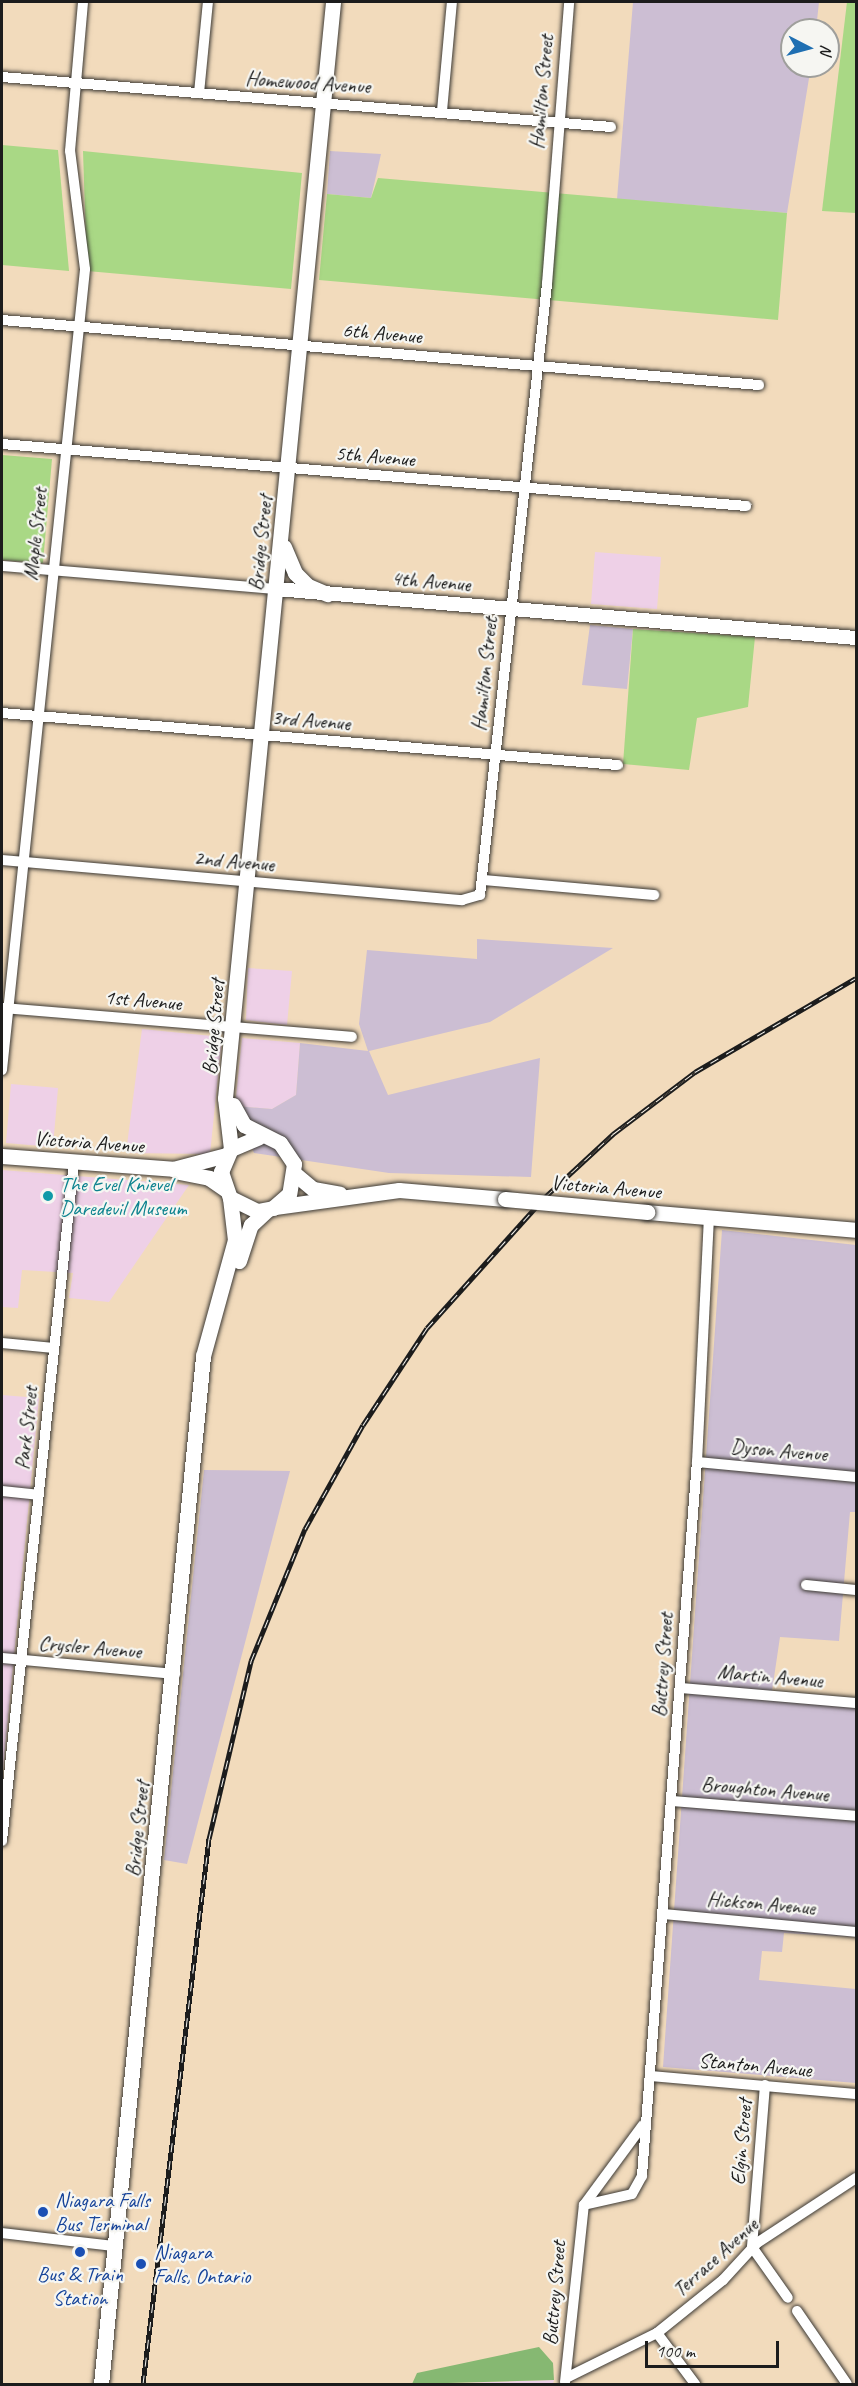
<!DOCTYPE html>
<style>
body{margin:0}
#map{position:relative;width:858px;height:2386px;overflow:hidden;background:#f2dbbc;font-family:Caveat,sans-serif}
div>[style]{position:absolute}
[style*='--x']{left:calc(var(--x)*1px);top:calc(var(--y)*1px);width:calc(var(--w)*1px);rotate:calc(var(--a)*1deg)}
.built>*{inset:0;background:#eed0e7}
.industrial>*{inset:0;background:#ccbed3}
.green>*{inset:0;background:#a9d885}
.forest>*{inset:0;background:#86b872}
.roads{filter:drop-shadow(0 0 2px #3c3934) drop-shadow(0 0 2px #3c3934)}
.minor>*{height:10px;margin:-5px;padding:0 5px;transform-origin:5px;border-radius:5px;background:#fff}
.tertiary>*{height:14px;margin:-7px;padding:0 7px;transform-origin:7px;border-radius:7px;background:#fff}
.secondary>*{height:15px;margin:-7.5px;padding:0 7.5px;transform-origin:7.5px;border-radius:7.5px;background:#fff}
.rail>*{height:5px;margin-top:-2.5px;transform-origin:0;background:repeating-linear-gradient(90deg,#f6f6f2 0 9px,#1c1c1c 0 18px);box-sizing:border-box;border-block:2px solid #1c1c1c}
.bridges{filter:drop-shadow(0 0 2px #3c3934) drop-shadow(0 0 2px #3c3934)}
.secondary-bridge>*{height:15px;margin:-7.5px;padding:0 7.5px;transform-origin:7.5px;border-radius:7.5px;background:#fff}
.dots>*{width:16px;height:16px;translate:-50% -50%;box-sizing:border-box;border:3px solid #f6f6f2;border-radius:50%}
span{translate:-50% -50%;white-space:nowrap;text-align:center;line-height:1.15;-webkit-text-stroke:4.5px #f6f6f2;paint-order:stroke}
.street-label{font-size:21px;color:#1c1c1c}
.culture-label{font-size:21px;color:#0d838f}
.left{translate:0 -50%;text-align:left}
.transit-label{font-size:21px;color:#164399}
.frame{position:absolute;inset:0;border:3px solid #1c1c1c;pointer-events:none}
.north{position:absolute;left:780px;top:18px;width:60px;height:60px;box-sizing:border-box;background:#f6f6f2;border:2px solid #9f9f9c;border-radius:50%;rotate:96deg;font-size:16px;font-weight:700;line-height:24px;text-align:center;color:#1c1c1c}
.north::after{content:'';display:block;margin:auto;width:21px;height:27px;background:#1f6fb2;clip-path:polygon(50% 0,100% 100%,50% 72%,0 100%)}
.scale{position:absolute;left:645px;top:2341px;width:134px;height:27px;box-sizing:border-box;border:3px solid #1c1c1c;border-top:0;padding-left:8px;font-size:18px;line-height:21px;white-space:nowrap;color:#1c1c1c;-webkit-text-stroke:4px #f6f6f2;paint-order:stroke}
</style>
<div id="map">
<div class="built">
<i style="clip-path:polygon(595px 552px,661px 557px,657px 609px,591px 604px)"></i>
<i style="clip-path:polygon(248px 968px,292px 971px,287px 1025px,246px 1020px)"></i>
<i style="clip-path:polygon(142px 1029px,222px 1037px,210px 1154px,126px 1153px)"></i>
<i style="clip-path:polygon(242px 1038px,300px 1043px,296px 1095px,272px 1109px,235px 1106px)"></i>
<i style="clip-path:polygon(11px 1084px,58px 1088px,53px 1147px,6px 1143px)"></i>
<i style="clip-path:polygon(2px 1170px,189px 1185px,109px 1302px,69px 1298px,73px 1273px,22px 1270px,18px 1308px,2px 1307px)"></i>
<i style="clip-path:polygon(2px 1395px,39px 1398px,2px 1780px)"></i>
<i style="clip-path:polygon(554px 2380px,553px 2384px,429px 2384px)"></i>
</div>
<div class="industrial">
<i style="clip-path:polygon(633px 2px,819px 2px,816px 30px,792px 30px,792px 66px,811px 66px,787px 213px,617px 199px)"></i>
<i style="clip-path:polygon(330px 151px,381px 154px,371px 198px,327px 194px)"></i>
<i style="clip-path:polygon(590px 625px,633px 629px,627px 689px,582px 685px)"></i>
<i style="clip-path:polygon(477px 939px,613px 948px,490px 1022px,369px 1051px,388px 1095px,540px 1058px,531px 1177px,389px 1173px,254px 1153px,235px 1106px,272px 1109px,296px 1095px,300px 1043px,368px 1051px,359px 1024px,367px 950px,477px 959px)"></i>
<i style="clip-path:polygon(722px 1230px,856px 1245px,856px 1512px,850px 1512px,839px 1641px,780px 1637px,772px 1691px,856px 1698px,856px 1937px,784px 1933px,782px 1952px,762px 1951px,759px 1980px,856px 1989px,856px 2083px,663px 2067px)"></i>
<i style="clip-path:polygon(204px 1470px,290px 1471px,187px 1864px,164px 1860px)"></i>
</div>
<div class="green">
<i style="clip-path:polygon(847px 2px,856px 2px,856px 213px,822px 211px)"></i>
<i style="clip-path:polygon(2px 145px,58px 150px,69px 271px,2px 265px)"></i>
<i style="clip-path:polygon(83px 151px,302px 173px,291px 289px,87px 271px)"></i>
<i style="clip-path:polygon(378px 178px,787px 213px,778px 320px,319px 280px,327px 194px,371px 198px)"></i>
<i style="clip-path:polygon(2px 455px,52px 459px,43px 563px,2px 560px)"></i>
<i style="clip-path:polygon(633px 629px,755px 637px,748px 707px,697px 718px,689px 770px,623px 764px)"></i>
</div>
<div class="forest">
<i style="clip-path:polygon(539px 2347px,553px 2363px,554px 2380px,412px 2384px,417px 2373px)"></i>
</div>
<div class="roads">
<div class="minor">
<i style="--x:2;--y:77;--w:611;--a:4.69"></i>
<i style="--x:199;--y:93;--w:91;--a:-84.4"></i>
<i style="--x:442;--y:111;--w:109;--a:-84.8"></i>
<i style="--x:2;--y:320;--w:760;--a:4.91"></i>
<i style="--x:2;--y:444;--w:747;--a:4.76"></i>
<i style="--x:2;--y:566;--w:275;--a:4.8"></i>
<i style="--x:2;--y:713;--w:618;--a:4.83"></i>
<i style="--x:2;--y:860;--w:462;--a:5"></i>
<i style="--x:462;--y:900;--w:19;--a:-16"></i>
<i style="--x:480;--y:895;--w:615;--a:-83.74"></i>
<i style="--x:547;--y:284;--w:283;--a:-85.5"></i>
<i style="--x:483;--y:880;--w:172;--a:5"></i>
<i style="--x:2;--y:1008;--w:351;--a:4.7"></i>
<i style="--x:2;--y:1070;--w:805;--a:-84.08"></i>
<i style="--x:85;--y:269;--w:119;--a:-97.2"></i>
<i style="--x:70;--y:151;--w:150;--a:-85"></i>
<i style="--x:2;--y:1343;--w:52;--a:5.5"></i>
<i style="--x:697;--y:1462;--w:160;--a:5.4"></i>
<i style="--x:2;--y:1491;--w:36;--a:6"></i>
<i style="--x:806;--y:1585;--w:50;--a:5.7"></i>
<i style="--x:2;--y:1658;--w:174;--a:5.3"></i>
<i style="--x:680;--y:1688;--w:177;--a:4.9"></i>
<i style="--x:671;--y:1801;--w:186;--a:4.6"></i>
<i style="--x:2;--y:1841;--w:683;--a:-83.95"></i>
<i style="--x:663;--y:1914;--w:194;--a:5.3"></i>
<i style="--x:650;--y:2076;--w:207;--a:5"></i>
<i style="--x:765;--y:2085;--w:163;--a:94.6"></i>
<i style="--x:752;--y:2247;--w:62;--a:54.8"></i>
<i style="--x:584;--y:2205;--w:49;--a:-12.9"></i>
<i style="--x:632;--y:2194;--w:21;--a:-61"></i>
<i style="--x:642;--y:2176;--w:716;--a:-85.6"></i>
<i style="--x:697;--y:1462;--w:245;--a:-87.2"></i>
<i style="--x:2;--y:2233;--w:114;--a:6.6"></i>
<i style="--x:797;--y:2311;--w:88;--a:55.6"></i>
<i style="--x:657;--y:2333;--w:64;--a:53.3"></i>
<i style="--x:566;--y:2378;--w:102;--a:-26.3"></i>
<i style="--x:657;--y:2333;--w:85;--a:-38.8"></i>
<i style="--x:723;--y:2280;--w:50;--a:-47.4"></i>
<i style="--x:757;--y:2243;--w:118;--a:-33.3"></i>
<i style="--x:565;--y:2382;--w:178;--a:-83.9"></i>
<i style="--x:584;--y:2205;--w:99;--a:-53.6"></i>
</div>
<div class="tertiary">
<i style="--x:276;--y:589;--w:582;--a:4.83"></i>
</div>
<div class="secondary">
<i style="--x:284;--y:547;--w:28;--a:67"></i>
<i style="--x:295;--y:573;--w:18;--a:45"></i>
<i style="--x:308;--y:586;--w:21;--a:23"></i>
<i style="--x:233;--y:1105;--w:23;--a:61"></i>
<i style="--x:244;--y:1125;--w:40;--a:26.6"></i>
<i style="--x:280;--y:1143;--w:25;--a:56"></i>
<i style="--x:294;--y:1164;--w:30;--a:99"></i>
<i style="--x:289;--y:1194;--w:21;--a:139"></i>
<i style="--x:273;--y:1208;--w:16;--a:169"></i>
<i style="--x:257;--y:1211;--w:30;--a:-154"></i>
<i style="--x:230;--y:1198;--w:28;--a:-109"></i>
<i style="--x:221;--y:1172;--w:25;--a:-67"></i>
<i style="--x:231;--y:1149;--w:30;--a:-23"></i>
<i style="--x:231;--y:1149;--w:51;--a:-96.7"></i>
<i style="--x:225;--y:1098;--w:1101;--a:-84.37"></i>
<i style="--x:2;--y:1156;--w:171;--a:4.3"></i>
<i style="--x:173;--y:1169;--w:55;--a:-14.8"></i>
<i style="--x:179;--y:1172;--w:31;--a:11"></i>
<i style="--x:209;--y:1178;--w:19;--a:35"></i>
<i style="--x:295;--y:1174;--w:23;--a:40"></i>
<i style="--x:313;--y:1189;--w:27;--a:10"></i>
<i style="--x:275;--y:1207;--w:125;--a:-7.8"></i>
<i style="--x:399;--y:1190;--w:106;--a:4.9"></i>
<i style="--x:647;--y:1212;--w:210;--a:4.9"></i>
<i style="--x:239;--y:1261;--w:38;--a:-72"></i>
<i style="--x:251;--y:1225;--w:22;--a:-43"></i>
<i style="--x:101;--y:2384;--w:1033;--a:-84.33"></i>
<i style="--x:203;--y:1356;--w:120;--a:-74.6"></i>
<i style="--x:235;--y:1240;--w:42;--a:-96.8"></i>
</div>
</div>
<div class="rail">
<i style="--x:143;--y:2384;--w:549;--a:-83.1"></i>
<i style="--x:209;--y:1839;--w:183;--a:-76.7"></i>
<i style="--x:251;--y:1661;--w:143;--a:-67.8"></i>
<i style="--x:305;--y:1529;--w:119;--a:-60.9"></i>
<i style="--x:363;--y:1425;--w:116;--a:-56.6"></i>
<i style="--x:427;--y:1328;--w:176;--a:-48"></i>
<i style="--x:545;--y:1197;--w:93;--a:-42.8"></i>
<i style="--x:613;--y:1134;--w:103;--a:-37.1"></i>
<i style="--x:695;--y:1072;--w:186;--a:-30.3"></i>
</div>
<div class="bridges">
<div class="secondary-bridge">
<i style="--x:505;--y:1199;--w:143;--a:5.2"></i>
</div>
</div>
<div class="dots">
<i style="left:48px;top:1196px;background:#0f9aa8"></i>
<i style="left:43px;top:2212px;background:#1a4fb4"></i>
<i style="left:80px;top:2252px;background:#1a4fb4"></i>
<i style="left:141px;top:2264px;background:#1a4fb4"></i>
</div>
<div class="street-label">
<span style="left:308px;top:82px;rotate:4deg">Homewood Avenue</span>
<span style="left:541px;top:92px;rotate:-85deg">Hamilton Street</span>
<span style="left:382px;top:333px;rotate:5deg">6th Avenue</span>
<span style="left:375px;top:456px;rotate:5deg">5th Avenue</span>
<span style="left:35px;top:534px;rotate:-84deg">Maple Street</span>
<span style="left:260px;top:543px;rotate:-84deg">Bridge Street</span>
<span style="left:431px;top:581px;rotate:5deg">4th Avenue</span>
<span style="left:484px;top:674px;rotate:-84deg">Hamilton Street</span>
<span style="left:311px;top:720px;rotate:5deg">3rd Avenue</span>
<span style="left:234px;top:861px;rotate:5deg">2nd Avenue</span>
<span style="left:143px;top:1000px;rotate:5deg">1st Avenue</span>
<span style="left:213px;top:1027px;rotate:-85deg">Bridge Street</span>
<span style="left:89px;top:1142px;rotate:4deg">Victoria Avenue</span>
<span style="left:606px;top:1187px;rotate:5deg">Victoria Avenue</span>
<span style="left:26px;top:1428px;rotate:-84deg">Park Street</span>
<span style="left:779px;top:1450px;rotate:5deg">Dyson Avenue</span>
<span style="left:90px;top:1647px;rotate:5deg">Crysler Avenue</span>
<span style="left:662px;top:1665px;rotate:-86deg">Buttrey Street</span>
<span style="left:770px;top:1676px;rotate:5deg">Martin Avenue</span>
<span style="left:765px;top:1789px;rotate:5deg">Broughton Avenue</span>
<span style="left:137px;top:1829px;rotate:-84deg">Bridge Street</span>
<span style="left:761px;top:1903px;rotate:5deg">Hickson Avenue</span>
<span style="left:755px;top:2065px;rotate:5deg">Stanton Avenue</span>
<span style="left:741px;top:2142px;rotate:-85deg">Elgin Street</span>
<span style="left:715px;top:2257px;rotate:-42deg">Terrace Avenue</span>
<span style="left:554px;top:2293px;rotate:-85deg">Buttrey Street</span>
</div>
<div class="culture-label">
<span class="left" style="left:60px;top:1196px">The Evel Knievel<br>Daredevil Museum</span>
</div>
<div class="transit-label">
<span class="left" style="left:55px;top:2212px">Niagara Falls<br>Bus Terminal</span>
<span class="left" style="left:154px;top:2264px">Niagara<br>Falls, Ontario</span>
<span style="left:80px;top:2286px">Bus &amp; Train<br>Station</span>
</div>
<div class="frame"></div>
<div class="north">N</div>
<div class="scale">100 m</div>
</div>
